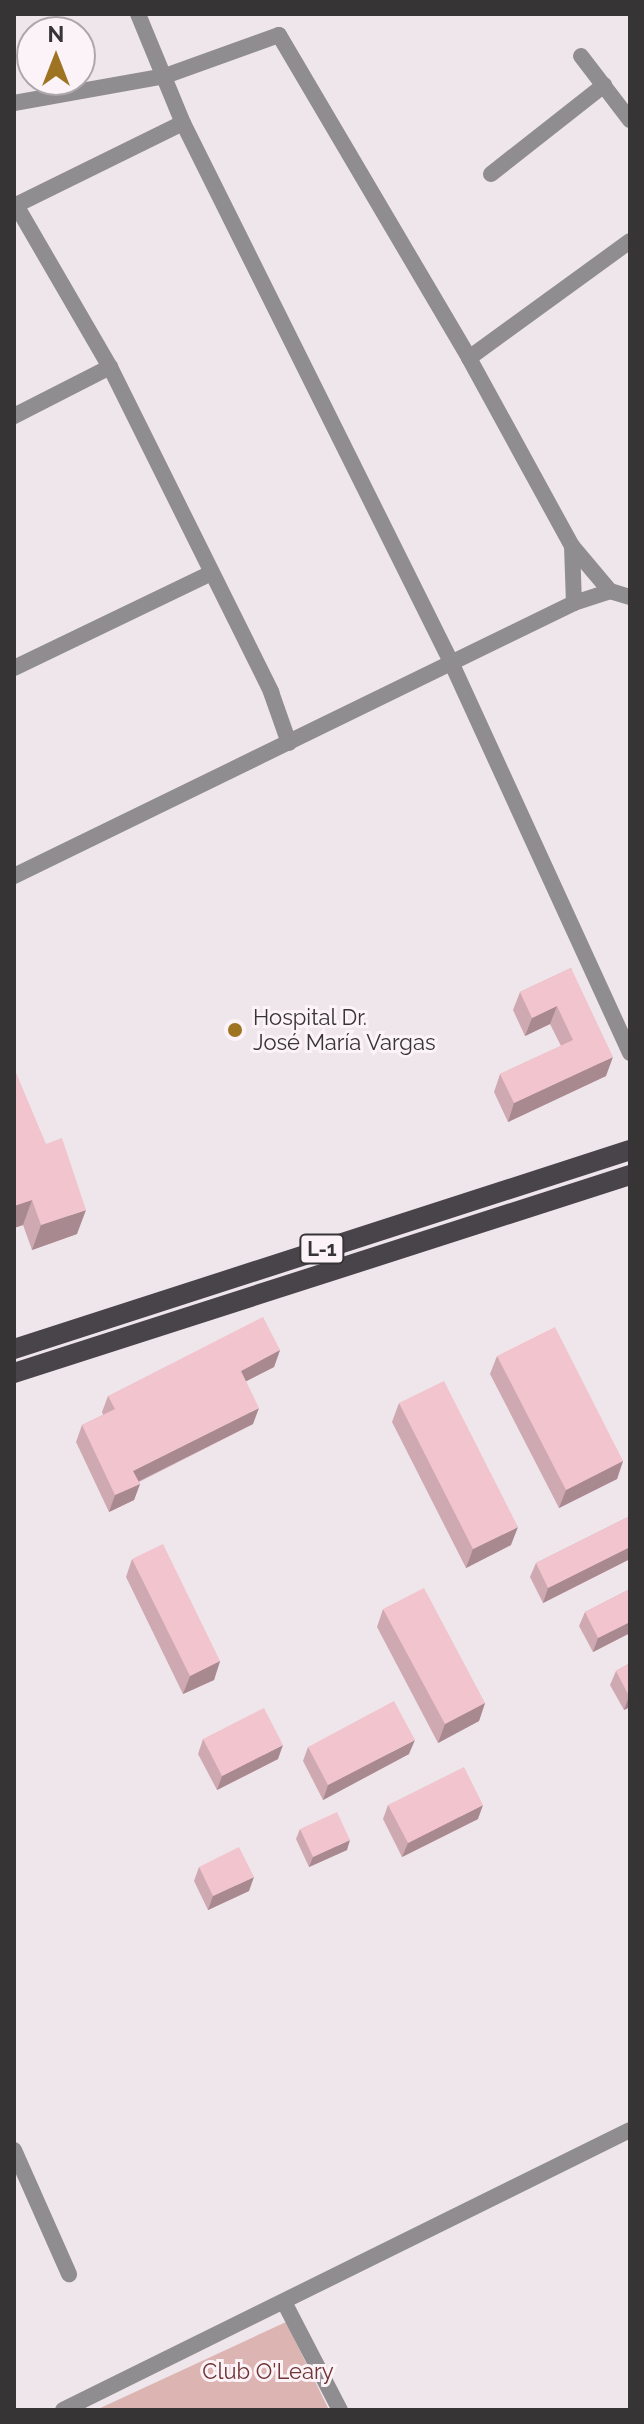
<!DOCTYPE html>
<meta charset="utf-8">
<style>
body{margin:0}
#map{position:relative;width:644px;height:2424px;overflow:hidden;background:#efe6eb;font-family:Raleway,sans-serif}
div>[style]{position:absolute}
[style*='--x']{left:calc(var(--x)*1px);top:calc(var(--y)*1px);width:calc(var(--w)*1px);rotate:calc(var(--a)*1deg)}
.green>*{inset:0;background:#dcb4b2}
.minor>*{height:16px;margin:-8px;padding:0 8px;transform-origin:8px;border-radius:8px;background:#908d90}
.primary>*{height:20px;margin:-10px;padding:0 10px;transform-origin:10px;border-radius:10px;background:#494449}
.wall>*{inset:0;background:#cfa9b1}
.shaded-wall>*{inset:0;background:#a98990}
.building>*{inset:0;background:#f1c4ce}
.dots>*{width:22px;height:22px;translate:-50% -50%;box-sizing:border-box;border:4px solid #fcf3f8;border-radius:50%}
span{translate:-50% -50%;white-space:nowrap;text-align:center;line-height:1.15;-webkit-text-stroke:6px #fcf3f8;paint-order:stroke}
.shield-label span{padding:2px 6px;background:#fcf3f8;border:2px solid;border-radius:6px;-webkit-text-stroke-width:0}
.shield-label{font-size:20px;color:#373436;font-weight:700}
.poi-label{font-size:22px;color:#373436}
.left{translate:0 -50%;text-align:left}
.park-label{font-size:22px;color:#6f3434}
.frame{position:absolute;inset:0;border:16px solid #373436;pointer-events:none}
.north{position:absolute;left:16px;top:16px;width:80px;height:80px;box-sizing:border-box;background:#fcf3f8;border:2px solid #ada7aa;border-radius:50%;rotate:0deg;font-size:22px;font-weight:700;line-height:32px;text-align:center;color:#373436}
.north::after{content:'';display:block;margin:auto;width:28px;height:36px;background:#9e7322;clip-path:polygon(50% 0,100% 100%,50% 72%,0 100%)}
</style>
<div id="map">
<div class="green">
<i style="clip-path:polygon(286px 2322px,329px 2410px,96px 2410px)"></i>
</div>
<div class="minor">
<i style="--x:138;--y:14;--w:118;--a:67.6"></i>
<i style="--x:183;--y:123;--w:602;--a:63.56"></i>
<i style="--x:451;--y:662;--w:430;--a:65.4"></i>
<i style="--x:581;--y:56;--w:81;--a:52.6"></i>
<i style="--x:14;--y:103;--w:153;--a:-10.1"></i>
<i style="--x:165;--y:76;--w:121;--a:-19.8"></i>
<i style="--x:279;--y:35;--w:375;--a:59.5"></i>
<i style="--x:469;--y:358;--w:214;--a:61.3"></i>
<i style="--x:572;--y:546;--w:59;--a:49.8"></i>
<i style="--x:610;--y:591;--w:21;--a:17"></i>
<i style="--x:491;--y:174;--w:144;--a:-38.2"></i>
<i style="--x:16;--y:205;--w:187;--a:59.9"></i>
<i style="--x:110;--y:367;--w:363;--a:63.6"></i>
<i style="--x:271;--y:692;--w:54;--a:70.6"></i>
<i style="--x:14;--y:206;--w:188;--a:-26.2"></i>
<i style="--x:469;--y:358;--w:199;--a:-36"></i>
<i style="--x:14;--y:416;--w:108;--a:-27"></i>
<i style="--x:572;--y:546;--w:57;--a:88"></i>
<i style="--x:14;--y:668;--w:219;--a:-25.7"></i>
<i style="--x:14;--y:876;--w:623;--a:-25.99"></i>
<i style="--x:574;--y:603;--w:38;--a:-18"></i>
<i style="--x:14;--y:2150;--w:136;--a:66.1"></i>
<i style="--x:284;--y:2302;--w:122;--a:62.6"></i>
<i style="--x:63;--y:2410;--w:632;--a:-26.28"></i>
</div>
<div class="primary">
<i style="--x:14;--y:1349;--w:647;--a:-17.9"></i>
<i style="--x:14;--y:1373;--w:647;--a:-17.82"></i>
</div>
<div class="wall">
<i style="clip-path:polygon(571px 968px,606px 1076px,508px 1122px,494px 1092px,500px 1074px,561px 1046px,550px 1024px,525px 1036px,513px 1010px,520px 992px)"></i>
<i style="clip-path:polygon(14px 1068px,77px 1234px,32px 1250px,23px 1225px,14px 1228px)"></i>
<i style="clip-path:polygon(280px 1350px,274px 1367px,246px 1381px,253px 1424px,139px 1482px,140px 1484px,134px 1500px,109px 1512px,76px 1442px,82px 1425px,103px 1415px,102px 1412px,108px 1396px)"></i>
<i style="clip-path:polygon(497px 1356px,623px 1461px,617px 1479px,559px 1508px,490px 1374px)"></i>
<i style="clip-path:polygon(399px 1403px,511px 1545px,466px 1568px,392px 1422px)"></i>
<i style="clip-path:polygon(630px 1516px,630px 1559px,543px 1603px,530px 1577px,536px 1563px)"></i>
<i style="clip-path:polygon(132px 1559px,220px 1661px,214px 1680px,183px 1694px,126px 1577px)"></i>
<i style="clip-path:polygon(630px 1589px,630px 1633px,593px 1652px,579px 1626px,585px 1612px)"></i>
<i style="clip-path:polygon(383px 1609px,485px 1703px,479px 1721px,438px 1743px,377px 1627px)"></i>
<i style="clip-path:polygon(630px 1663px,630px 1707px,624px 1710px,610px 1685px,616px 1671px)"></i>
<i style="clip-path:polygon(203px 1739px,278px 1759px,217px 1790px,198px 1754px)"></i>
<i style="clip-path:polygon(308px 1747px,409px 1754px,323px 1800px,303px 1761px)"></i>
<i style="clip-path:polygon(388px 1805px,478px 1819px,402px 1857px,383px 1819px)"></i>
<i style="clip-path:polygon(300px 1829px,347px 1850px,309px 1867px,296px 1839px)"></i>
<i style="clip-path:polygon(199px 1867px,249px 1891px,208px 1910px,194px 1881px)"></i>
</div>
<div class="shaded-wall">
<i style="clip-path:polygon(557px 1006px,550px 1024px,525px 1036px,532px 1018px)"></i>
<i style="clip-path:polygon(613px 1057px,606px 1076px,508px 1122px,514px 1103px)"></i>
<i style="clip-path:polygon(32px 1200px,23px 1225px,14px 1228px,14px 1206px)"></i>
<i style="clip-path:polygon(86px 1210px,77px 1234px,32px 1250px,41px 1225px)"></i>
<i style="clip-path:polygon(280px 1350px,274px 1367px,235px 1387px,241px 1371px)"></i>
<i style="clip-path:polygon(259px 1408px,253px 1424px,127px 1487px,133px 1471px)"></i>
<i style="clip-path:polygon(623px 1461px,617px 1479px,559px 1508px,566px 1490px)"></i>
<i style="clip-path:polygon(140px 1484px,134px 1500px,109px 1512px,115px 1495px)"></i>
<i style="clip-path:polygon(518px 1527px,511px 1545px,466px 1568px,473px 1549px)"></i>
<i style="clip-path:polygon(630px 1547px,630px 1559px,543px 1603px,548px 1588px)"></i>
<i style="clip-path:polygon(630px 1622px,630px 1633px,593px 1652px,598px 1638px)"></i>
<i style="clip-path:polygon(220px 1661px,214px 1680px,183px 1694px,190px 1676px)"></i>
<i style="clip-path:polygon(630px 1695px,630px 1707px,624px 1710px,629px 1696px)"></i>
<i style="clip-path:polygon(485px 1703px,479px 1721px,438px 1743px,445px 1724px)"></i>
<i style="clip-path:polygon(415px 1740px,409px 1754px,323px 1800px,328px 1785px)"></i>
<i style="clip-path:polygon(283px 1745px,278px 1759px,217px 1790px,222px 1776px)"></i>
<i style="clip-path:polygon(483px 1805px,478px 1819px,402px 1857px,408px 1843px)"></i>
<i style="clip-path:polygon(350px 1840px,347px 1850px,309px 1867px,313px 1857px)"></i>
<i style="clip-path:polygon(254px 1877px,249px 1891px,208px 1910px,213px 1896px)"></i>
</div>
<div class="building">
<i style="clip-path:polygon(571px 968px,613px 1057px,514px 1103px,500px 1074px,573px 1040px,557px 1006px,532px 1018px,520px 992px)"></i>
<i style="clip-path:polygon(14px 1068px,46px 1144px,62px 1138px,86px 1210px,41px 1225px,32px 1200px,14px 1206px)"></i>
<i style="clip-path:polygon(263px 1317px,280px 1350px,241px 1371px,259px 1408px,133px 1471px,140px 1484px,115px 1495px,82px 1425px,115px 1409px,108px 1396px)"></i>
<i style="clip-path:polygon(555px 1327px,623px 1461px,566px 1490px,497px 1356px)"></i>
<i style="clip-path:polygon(444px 1381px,518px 1527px,473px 1549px,399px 1403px)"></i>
<i style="clip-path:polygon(630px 1516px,630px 1547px,548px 1588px,536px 1563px)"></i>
<i style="clip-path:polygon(163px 1544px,220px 1661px,190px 1676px,132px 1559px)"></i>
<i style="clip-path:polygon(424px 1588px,485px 1703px,445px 1724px,383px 1609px)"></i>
<i style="clip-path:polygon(630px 1589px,630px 1622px,598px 1638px,585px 1612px)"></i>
<i style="clip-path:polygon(630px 1663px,630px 1695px,629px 1696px,616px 1671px)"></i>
<i style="clip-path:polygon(394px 1701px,415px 1740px,328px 1785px,308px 1747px)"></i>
<i style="clip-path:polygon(264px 1708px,283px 1745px,222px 1776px,203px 1739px)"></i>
<i style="clip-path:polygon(464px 1767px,483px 1805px,408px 1843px,388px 1805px)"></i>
<i style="clip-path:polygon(337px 1812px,350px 1840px,313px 1857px,300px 1829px)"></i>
<i style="clip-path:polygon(239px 1847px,254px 1877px,213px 1896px,199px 1867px)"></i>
</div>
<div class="dots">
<i style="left:235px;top:1030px;background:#9e7322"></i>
</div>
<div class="shield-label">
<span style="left:322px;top:1249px">L-1</span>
</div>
<div class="poi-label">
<span class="left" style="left:253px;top:1030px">Hospital Dr.<br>José María Vargas</span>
</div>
<div class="park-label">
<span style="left:268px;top:2372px">Club O'Leary</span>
</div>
<div class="frame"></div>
<div class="north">N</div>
</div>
